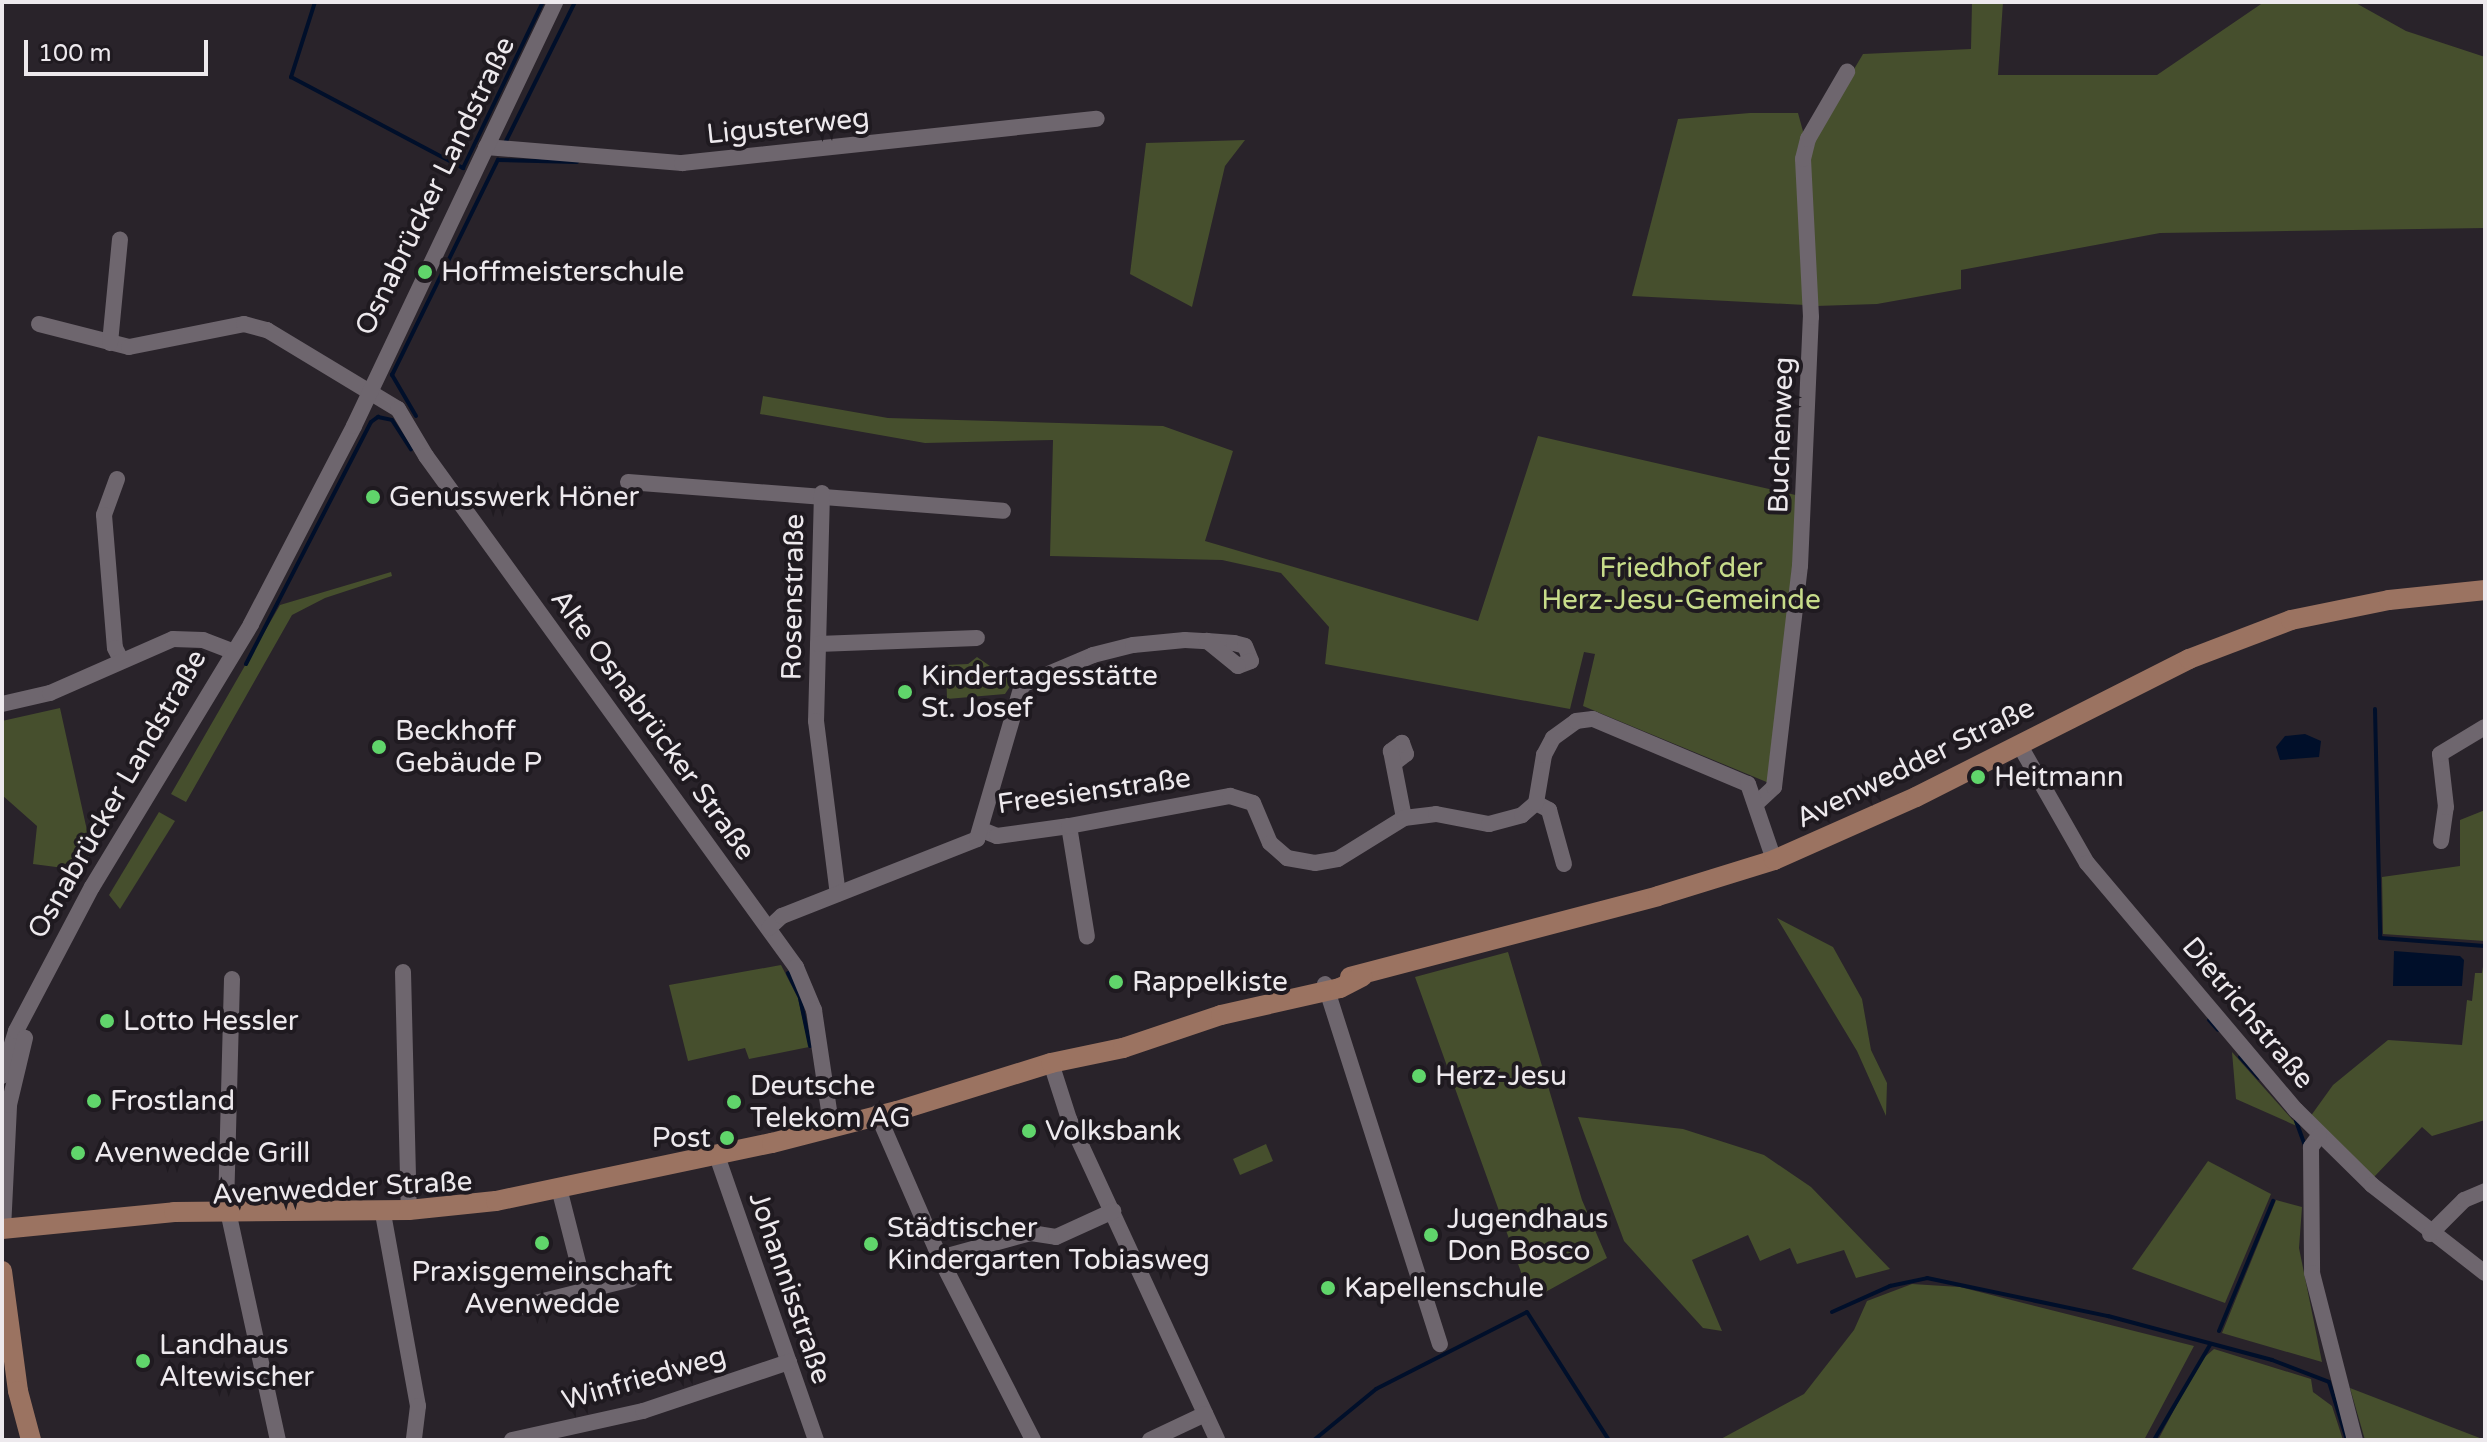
<!DOCTYPE html>
<meta charset="utf-8">
<style>
body{margin:0}
#map{position:relative;width:2487px;height:1442px;overflow:hidden;background:#29232a;font-family:"Varela Round",sans-serif}
div>[style]{position:absolute}
[style*='--x']{left:calc(var(--x)*1px);top:calc(var(--y)*1px);width:calc(var(--w)*1px);rotate:calc(var(--a)*1deg)}
.green>*{inset:0;background:#464f2d}
.water>*{inset:0;background:#000f2a}
.stream>*{height:4px;margin:-2px;padding:0 2px;transform-origin:2px;border-radius:2px;background:#000f2a}
.minor>*{height:16px;margin:-8px;padding:0 8px;transform-origin:8px;border-radius:8px;background:#6e666e}
.major>*{height:20px;margin:-10px;padding:0 10px;transform-origin:10px;border-radius:10px;background:#9b7361}
.dots>*{width:22px;height:22px;translate:-50% -50%;box-sizing:border-box;border:4px solid #1f1a20;border-radius:50%}
span{translate:-50% -50%;white-space:nowrap;text-align:center;line-height:1.15;-webkit-text-stroke:8px #1f1a20;paint-order:stroke}
.street-label{font-size:28px;color:#ede9ed}
.poi-label{font-size:28px;color:#ede9ed}
.left{translate:0 -50%;text-align:left}
.right{translate:-100% -50%;text-align:right}
.park-label{font-size:28px;color:#c7dc8a}
.frame{position:absolute;inset:0;border:4px solid #ede9ed;pointer-events:none}
.scale{position:absolute;left:24px;top:40px;width:184px;height:36px;box-sizing:border-box;border:4px solid #ede9ed;border-top:0;padding-left:10px;font-size:24px;line-height:28px;white-space:nowrap;color:#ede9ed;-webkit-text-stroke:6px #1f1a20;paint-order:stroke}
</style>
<div id="map">
<div class="green">
<i style="clip-path:polygon(1972px 2px,2003px 2px,1998px 75px,2157px 75px,2264px 2px,2354px 2px,2406px 31px,2485px 57px,2485px 228px,2160px 233px,1961px 270px,1961px 289px,1877px 304px,1816px 306px,1808px 160px,1812px 140px,1863px 54px,1971px 49px)"></i>
<i style="clip-path:polygon(1750px 113px,1798px 113px,1804px 135px,1805px 305px,1632px 296px,1678px 119px)"></i>
<i style="clip-path:polygon(1245px 140px,1225px 166px,1192px 307px,1130px 274px,1146px 143px)"></i>
<i style="clip-path:polygon(763px 396px,888px 418px,1163px 426px,1233px 451px,1205px 541px,1478px 621px,1538px 436px,1800px 496px,1769px 783px,1583px 706px,1595px 654px,1584px 652px,1570px 709px,1325px 664px,1329px 627px,1281px 573px,1222px 560px,1050px 556px,1053px 440px,925px 443px,760px 414px)"></i>
<i style="clip-path:polygon(391px 572px,392px 576px,325px 598px,292px 615px,186px 802px,171px 794px,280px 605px)"></i>
<i style="clip-path:polygon(977px 657px,1013px 682px,1005px 694px,947px 699px,946px 665px,968px 664px)"></i>
<i style="clip-path:polygon(60px 708px,92px 853px,79px 870px,33px 864px,37px 826px,2px 795px,2px 721px)"></i>
<i style="clip-path:polygon(2485px 810px,2485px 941px,2383px 934px,2382px 877px,2460px 866px,2460px 820px)"></i>
<i style="clip-path:polygon(159px 812px,175px 821px,120px 909px,109px 895px)"></i>
<i style="clip-path:polygon(1777px 918px,1833px 947px,1862px 999px,1871px 1050px,1887px 1083px,1886px 1116px,1857px 1051px)"></i>
<i style="clip-path:polygon(1508px 952px,1582px 1200px,1607px 1258px,1531px 1300px,1415px 977px)"></i>
<i style="clip-path:polygon(2485px 954px,2485px 1120px,2432px 1136px,2422px 1127px,2373px 1178px,2310px 1117px,2333px 1085px,2388px 1040px,2462px 1045px,2467px 1000px,2472px 1001px,2475px 973px,2482px 973px)"></i>
<i style="clip-path:polygon(781px 965px,798px 998px,809px 1047px,749px 1059px,745px 1048px,688px 1061px,669px 985px)"></i>
<i style="clip-path:polygon(2232px 1052px,2299px 1127px,2236px 1099px)"></i>
<i style="clip-path:polygon(1578px 1117px,1683px 1129px,1764px 1155px,1811px 1187px,1890px 1269px,1856px 1278px,1844px 1250px,1797px 1264px,1790px 1248px,1760px 1261px,1748px 1235px,1692px 1260px,1722px 1331px,1703px 1328px,1624px 1241px)"></i>
<i style="clip-path:polygon(1266px 1144px,1273px 1161px,1240px 1175px,1233px 1159px)"></i>
<i style="clip-path:polygon(2208px 1161px,2271px 1194px,2225px 1303px,2132px 1269px)"></i>
<i style="clip-path:polygon(2276px 1200px,2302px 1207px,2299px 1248px,2322px 1362px,2222px 1333px)"></i>
<i style="clip-path:polygon(1912px 1284px,1960px 1287px,2194px 1346px,2144px 1440px,1719px 1440px,1804px 1394px,1854px 1330px,1867px 1301px)"></i>
<i style="clip-path:polygon(2214px 1349px,2311px 1379px,2313px 1392px,2332px 1406px,2343px 1440px,2158px 1440px,2200px 1361px)"></i>
<i style="clip-path:polygon(2350px 1388px,2485px 1440px,2365px 1440px)"></i>
</div>
<div class="water">
<i style="clip-path:polygon(2305px 734px,2321px 741px,2319px 757px,2280px 760px,2276px 747px,2285px 736px)"></i>
<i style="clip-path:polygon(2394px 951px,2460px 956px,2464px 960px,2462px 986px,2393px 986px)"></i>
</div>
<div class="stream">
<i style="--x:315;--y:2;--w:79;--a:107.7"></i>
<i style="--x:291;--y:77;--w:195;--a:27.9"></i>
<i style="--x:463;--y:168;--w:184;--a:-64.3"></i>
<i style="--x:505;--y:143;--w:157;--a:-63.6"></i>
<i style="--x:416;--y:416;--w:48;--a:-120.3"></i>
<i style="--x:392;--y:375;--w:240;--a:-63.8"></i>
<i style="--x:498;--y:160;--w:79;--a:1.5"></i>
<i style="--x:246;--y:664;--w:272;--a:-62.7"></i>
<i style="--x:371;--y:422;--w:9;--a:-36"></i>
<i style="--x:378;--y:417;--w:14;--a:12"></i>
<i style="--x:392;--y:420;--w:35;--a:57"></i>
<i style="--x:2375;--y:709;--w:229;--a:88.7"></i>
<i style="--x:2380;--y:938;--w:105;--a:4.4"></i>
<i style="--x:788;--y:973;--w:28;--a:64"></i>
<i style="--x:800;--y:998;--w:49;--a:78.2"></i>
<i style="--x:2209;--y:1020;--w:13;--a:48"></i>
<i style="--x:2240;--y:1057;--w:28;--a:48"></i>
<i style="--x:2296;--y:1121;--w:27;--a:70"></i>
<i style="--x:1832;--y:1312;--w:64;--a:-24.1"></i>
<i style="--x:1890;--y:1286;--w:38;--a:-12"></i>
<i style="--x:1927;--y:1278;--w:185;--a:11.9"></i>
<i style="--x:2108;--y:1316;--w:170;--a:15"></i>
<i style="--x:2272;--y:1360;--w:61;--a:21.1"></i>
<i style="--x:2329;--y:1382;--w:61;--a:72.8"></i>
<i style="--x:2219;--y:1331;--w:141;--a:-67.4"></i>
<i style="--x:1314;--y:1440;--w:80;--a:-39.4"></i>
<i style="--x:1376;--y:1389;--w:169;--a:-27"></i>
<i style="--x:1527;--y:1312;--w:152;--a:57.4"></i>
<i style="--x:2154;--y:1440;--w:110;--a:-59.5"></i>
</div>
<div class="minor">
<i style="--x:486;--y:147;--w:197;--a:4.7"></i>
<i style="--x:682;--y:163;--w:417;--a:-6.1"></i>
<i style="--x:39;--y:324;--w:93;--a:14.3"></i>
<i style="--x:129;--y:347;--w:117;--a:-11.3"></i>
<i style="--x:244;--y:324;--w:24;--a:15"></i>
<i style="--x:267;--y:330;--w:153;--a:31.1"></i>
<i style="--x:398;--y:409;--w:55;--a:59.2"></i>
<i style="--x:426;--y:456;--w:631;--a:54.09"></i>
<i style="--x:796;--y:967;--w:47;--a:67.3"></i>
<i style="--x:814;--y:1010;--w:115;--a:81.5"></i>
<i style="--x:110;--y:343;--w:104;--a:-84.5"></i>
<i style="--x:117;--y:479;--w:38;--a:110"></i>
<i style="--x:104;--y:515;--w:133;--a:85.3"></i>
<i style="--x:115;--y:648;--w:13;--a:63"></i>
<i style="--x:628;--y:482;--w:376;--a:4.4"></i>
<i style="--x:822;--y:493;--w:228;--a:91.5"></i>
<i style="--x:816;--y:721;--w:174;--a:82.8"></i>
<i style="--x:818;--y:644;--w:159;--a:-2.2"></i>
<i style="--x:2;--y:704;--w:49;--a:-12.9"></i>
<i style="--x:50;--y:693;--w:134;--a:-23.7"></i>
<i style="--x:173;--y:639;--w:30;--a:2"></i>
<i style="--x:203;--y:640;--w:30;--a:21"></i>
<i style="--x:2019;--y:744;--w:137;--a:60.3"></i>
<i style="--x:2087;--y:863;--w:324;--a:49.8"></i>
<i style="--x:2296;--y:1110;--w:107;--a:44.6"></i>
<i style="--x:2372;--y:1185;--w:143;--a:37.9"></i>
<i style="--x:1394;--y:763;--w:15;--a:-37"></i>
<i style="--x:1406;--y:754;--w:12;--a:-110"></i>
<i style="--x:1402;--y:743;--w:14;--a:144"></i>
<i style="--x:1391;--y:751;--w:68;--a:79"></i>
<i style="--x:1758;--y:802;--w:22;--a:-43"></i>
<i style="--x:1774;--y:787;--w:223;--a:-83.3"></i>
<i style="--x:1800;--y:566;--w:249;--a:-87.5"></i>
<i style="--x:1811;--y:317;--w:158;--a:-92.9"></i>
<i style="--x:1803;--y:159;--w:21;--a:-76"></i>
<i style="--x:1808;--y:139;--w:78;--a:-59.8"></i>
<i style="--x:1536;--y:803;--w:15;--a:28"></i>
<i style="--x:1549;--y:810;--w:56;--a:74.5"></i>
<i style="--x:1069;--y:826;--w:112;--a:80.8"></i>
<i style="--x:982;--y:830;--w:16;--a:22"></i>
<i style="--x:997;--y:836;--w:73;--a:-7.9"></i>
<i style="--x:1069;--y:826;--w:164;--a:-10.6"></i>
<i style="--x:1230;--y:796;--w:24;--a:17"></i>
<i style="--x:1253;--y:803;--w:43;--a:67"></i>
<i style="--x:1270;--y:843;--w:23;--a:41"></i>
<i style="--x:1287;--y:858;--w:28;--a:10"></i>
<i style="--x:1315;--y:863;--w:23;--a:-10"></i>
<i style="--x:1338;--y:859;--w:78;--a:-31.8"></i>
<i style="--x:1404;--y:818;--w:32;--a:-7"></i>
<i style="--x:1436;--y:814;--w:54;--a:10.7"></i>
<i style="--x:1489;--y:824;--w:34;--a:-15"></i>
<i style="--x:1522;--y:815;--w:18;--a:-41"></i>
<i style="--x:1536;--y:803;--w:49;--a:-80.5"></i>
<i style="--x:1544;--y:755;--w:19;--a:-62"></i>
<i style="--x:1553;--y:738;--w:29;--a:-36"></i>
<i style="--x:1576;--y:721;--w:17;--a:-7"></i>
<i style="--x:1593;--y:719;--w:168;--a:22.8"></i>
<i style="--x:1748;--y:784;--w:80;--a:71.1"></i>
<i style="--x:2441;--y:841;--w:34;--a:-82"></i>
<i style="--x:2446;--y:807;--w:53;--a:-96.5"></i>
<i style="--x:2440;--y:754;--w:52;--a:-31"></i>
<i style="--x:769;--y:928;--w:18;--a:-43"></i>
<i style="--x:782;--y:916;--w:210;--a:-21.5"></i>
<i style="--x:977;--y:839;--w:160;--a:-73.7"></i>
<i style="--x:1022;--y:685;--w:77;--a:-22.9"></i>
<i style="--x:1093;--y:655;--w:41;--a:-14"></i>
<i style="--x:1133;--y:645;--w:52;--a:-5.5"></i>
<i style="--x:1185;--y:640;--w:22;--a:3"></i>
<i style="--x:1207;--y:641;--w:27;--a:4"></i>
<i style="--x:1234;--y:643;--w:11;--a:15"></i>
<i style="--x:1245;--y:646;--w:16;--a:68"></i>
<i style="--x:1251;--y:661;--w:14;--a:159"></i>
<i style="--x:1238;--y:666;--w:40;--a:-141"></i>
<i style="--x:403;--y:972;--w:238;--a:88.6"></i>
<i style="--x:232;--y:979;--w:223;--a:91.5"></i>
<i style="--x:226;--y:1202;--w:244;--a:77.7"></i>
<i style="--x:1325;--y:984;--w:378;--a:72.3"></i>
<i style="--x:1051;--y:1063;--w:59;--a:72.2"></i>
<i style="--x:1069;--y:1119;--w:353;--a:65.2"></i>
<i style="--x:2;--y:1076;--w:47;--a:-72.7"></i>
<i style="--x:16;--y:1031;--w:163;--a:-62.2"></i>
<i style="--x:92;--y:887;--w:307;--a:-58.8"></i>
<i style="--x:251;--y:624;--w:223;--a:-62.5"></i>
<i style="--x:354;--y:426;--w:469;--a:-64.6"></i>
<i style="--x:877;--y:1113;--w:158;--a:66.5"></i>
<i style="--x:940;--y:1258;--w:204;--a:62.9"></i>
<i style="--x:2319;--y:1136;--w:14;--a:126"></i>
<i style="--x:2311;--y:1147;--w:126;--a:89.5"></i>
<i style="--x:2312;--y:1273;--w:172;--a:75.6"></i>
<i style="--x:716;--y:1153;--w:304;--a:70.8"></i>
<i style="--x:561;--y:1196;--w:97;--a:75.7"></i>
<i style="--x:384;--y:1219;--w:190;--a:79.7"></i>
<i style="--x:418;--y:1406;--w:34;--a:97"></i>
<i style="--x:3;--y:1229;--w:124;--a:-87.2"></i>
<i style="--x:9;--y:1105;--w:69;--a:-76.6"></i>
<i style="--x:2430;--y:1234;--w:48;--a:-45"></i>
<i style="--x:2464;--y:1200;--w:23;--a:-23"></i>
<i style="--x:940;--y:1258;--w:94;--a:-15.4"></i>
<i style="--x:1031;--y:1233;--w:25;--a:9"></i>
<i style="--x:1056;--y:1237;--w:63;--a:-24.5"></i>
<i style="--x:519;--y:1307;--w:115;--a:-14"></i>
<i style="--x:512;--y:1440;--w:134;--a:-12.5"></i>
<i style="--x:643;--y:1411;--w:154;--a:-18.6"></i>
<i style="--x:1150;--y:1440;--w:61;--a:-25.3"></i>
</div>
<div class="major">
<i style="--x:1350;--y:977;--w:318;--a:-14.7"></i>
<i style="--x:1658;--y:896;--w:121;--a:-17.2"></i>
<i style="--x:1774;--y:860;--w:155;--a:-23.9"></i>
<i style="--x:1916;--y:797;--w:306;--a:-26.8"></i>
<i style="--x:2189;--y:659;--w:109;--a:-20.9"></i>
<i style="--x:2291;--y:620;--w:100;--a:-11.5"></i>
<i style="--x:2389;--y:600;--w:97;--a:-5.9"></i>
<i style="--x:2;--y:1229;--w:173;--a:-5.6"></i>
<i style="--x:174;--y:1212;--w:235;--a:-0.5"></i>
<i style="--x:409;--y:1210;--w:87;--a:-5.9"></i>
<i style="--x:496;--y:1201;--w:282;--a:-11.9"></i>
<i style="--x:772;--y:1143;--w:129;--a:-14.4"></i>
<i style="--x:897;--y:1111;--w:161;--a:-17.3"></i>
<i style="--x:1051;--y:1063;--w:74;--a:-11.8"></i>
<i style="--x:1123;--y:1048;--w:103;--a:-18.6"></i>
<i style="--x:1221;--y:1015;--w:122;--a:-12.8"></i>
<i style="--x:1340;--y:988;--w:25;--a:-27"></i>
<i style="--x:2;--y:1271;--w:121;--a:82.4"></i>
<i style="--x:18;--y:1391;--w:51;--a:75.1"></i>
</div>
<div class="dots">
<i style="left:425px;top:272px;background:#60d56b"></i>
<i style="left:373px;top:497px;background:#60d56b"></i>
<i style="left:905px;top:692px;background:#60d56b"></i>
<i style="left:379px;top:747px;background:#60d56b"></i>
<i style="left:1978px;top:777px;background:#60d56b"></i>
<i style="left:1116px;top:982px;background:#60d56b"></i>
<i style="left:107px;top:1021px;background:#60d56b"></i>
<i style="left:1419px;top:1076px;background:#60d56b"></i>
<i style="left:94px;top:1101px;background:#60d56b"></i>
<i style="left:734px;top:1102px;background:#60d56b"></i>
<i style="left:1029px;top:1131px;background:#60d56b"></i>
<i style="left:727px;top:1138px;background:#60d56b"></i>
<i style="left:78px;top:1153px;background:#60d56b"></i>
<i style="left:1431px;top:1235px;background:#60d56b"></i>
<i style="left:542px;top:1243px;background:#60d56b"></i>
<i style="left:871px;top:1244px;background:#60d56b"></i>
<i style="left:1328px;top:1288px;background:#60d56b"></i>
<i style="left:143px;top:1361px;background:#60d56b"></i>
</div>
<div class="street-label">
<span style="left:788px;top:126px;rotate:-6deg">Ligusterweg</span>
<span style="left:435px;top:186px;rotate:-64deg">Osnabrücker Landstraße</span>
<span style="left:1781px;top:435px;rotate:-88deg">Buchenweg</span>
<span style="left:793px;top:597px;rotate:-89deg">Rosenstraße</span>
<span style="left:653px;top:725px;rotate:54deg">Alte Osnabrücker Straße</span>
<span style="left:1915px;top:763px;rotate:-26deg">Avenwedder Straße</span>
<span style="left:1094px;top:791px;rotate:-8deg">Freesienstraße</span>
<span style="left:117px;top:794px;rotate:-60deg">Osnabrücker Landstraße</span>
<span style="left:2248px;top:1013px;rotate:50deg">Dietrichstraße</span>
<span style="left:342px;top:1188px;rotate:-3deg">Avenwedder Straße</span>
<span style="left:790px;top:1288px;rotate:71deg">Johannisstraße</span>
<span style="left:644px;top:1378px;rotate:-16deg">Winfriedweg</span>
</div>
<div class="poi-label">
<span class="left" style="left:441px;top:272px">Hoffmeisterschule</span>
<span class="left" style="left:389px;top:497px">Genusswerk Höner</span>
<span class="left" style="left:921px;top:692px">Kindertagesstätte<br>St. Josef</span>
<span class="left" style="left:395px;top:747px">Beckhoff<br>Gebäude P</span>
<span class="left" style="left:1994px;top:777px">Heitmann</span>
<span class="left" style="left:1132px;top:982px">Rappelkiste</span>
<span class="left" style="left:123px;top:1021px">Lotto Hessler</span>
<span class="left" style="left:1435px;top:1076px">Herz-Jesu</span>
<span class="left" style="left:750px;top:1102px">Deutsche<br>Telekom AG</span>
<span class="left" style="left:110px;top:1101px">Frostland</span>
<span class="left" style="left:1045px;top:1131px">Volksbank</span>
<span class="right" style="left:711px;top:1138px">Post</span>
<span class="left" style="left:94px;top:1153px">Avenwedde Grill</span>
<span class="left" style="left:1447px;top:1235px">Jugendhaus<br>Don Bosco</span>
<span class="left" style="left:887px;top:1244px">Städtischer<br>Kindergarten Tobiasweg</span>
<span style="left:542px;top:1288px">Praxisgemeinschaft<br>Avenwedde</span>
<span class="left" style="left:1344px;top:1288px">Kapellenschule</span>
<span class="left" style="left:159px;top:1361px">Landhaus<br>Altewischer</span>
</div>
<div class="park-label">
<span style="left:1681px;top:584px">Friedhof der<br>Herz-Jesu-Gemeinde</span>
</div>
<div class="frame"></div>
<div class="scale">100 m</div>
</div>
